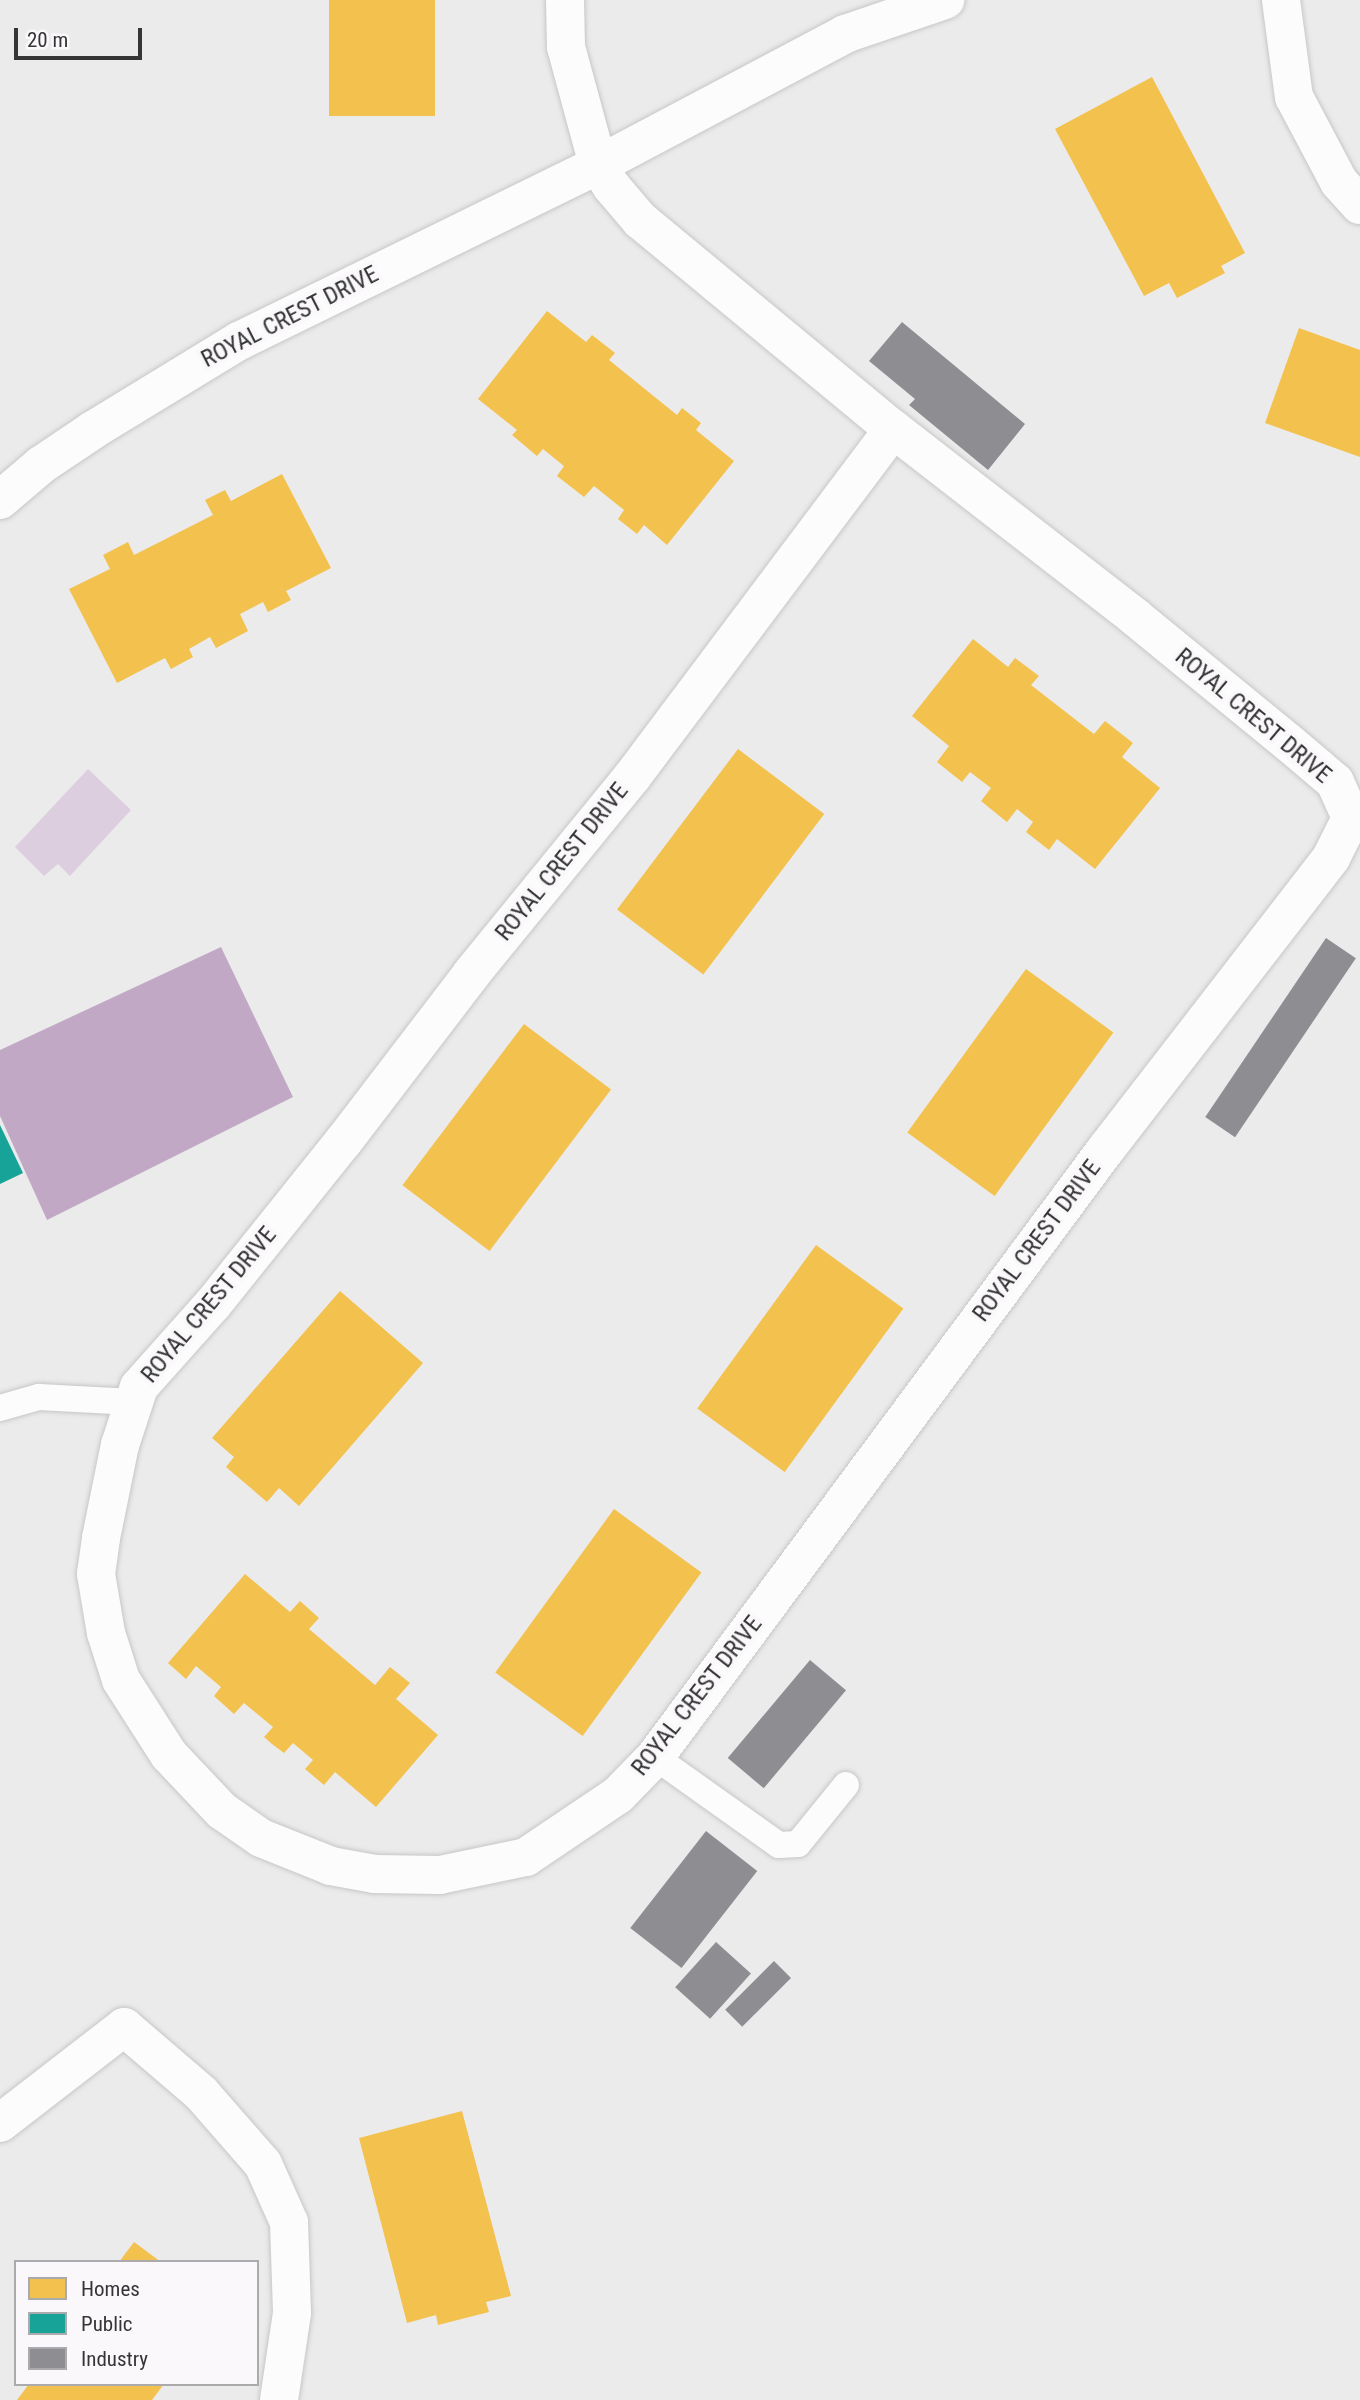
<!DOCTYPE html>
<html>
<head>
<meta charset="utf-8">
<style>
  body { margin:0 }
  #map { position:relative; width:1360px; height:2400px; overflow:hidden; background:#ecebec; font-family:"Roboto Condensed",sans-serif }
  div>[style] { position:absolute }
  .green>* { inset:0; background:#dccddf }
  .water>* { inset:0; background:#c1a9c6 }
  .homes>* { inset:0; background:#f2c14e; transform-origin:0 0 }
  .public>* { inset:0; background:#17a398 }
  .industry>* { inset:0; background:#8d8d92; transform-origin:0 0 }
  .roads { filter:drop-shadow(0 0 2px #c7c7c7) drop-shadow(0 0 2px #c7c7c7) }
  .service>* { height:26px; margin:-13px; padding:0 13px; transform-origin:13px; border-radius:13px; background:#fcfcfc }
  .minor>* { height:38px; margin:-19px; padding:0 19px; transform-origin:19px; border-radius:19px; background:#fcfcfc }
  span { translate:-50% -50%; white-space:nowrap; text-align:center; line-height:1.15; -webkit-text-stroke:7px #faf8fa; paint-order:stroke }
  .street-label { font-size:24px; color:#353536 }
  .legend { position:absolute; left:14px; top:2260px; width:245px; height:126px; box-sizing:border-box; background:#faf8fa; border:2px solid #abaaac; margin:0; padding:9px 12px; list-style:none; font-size:21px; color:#353536 }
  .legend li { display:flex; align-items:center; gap:14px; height:35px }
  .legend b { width:35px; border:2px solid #abaaac }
  .scale { position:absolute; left:14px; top:28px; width:128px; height:32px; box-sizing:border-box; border:4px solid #353536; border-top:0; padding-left:9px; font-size:21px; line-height:24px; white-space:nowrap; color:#353536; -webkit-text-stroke:5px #faf8fa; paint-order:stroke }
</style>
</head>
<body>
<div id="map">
  <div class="green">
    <i style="clip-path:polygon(88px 769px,131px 810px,70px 876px,58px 864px,44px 876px,15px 847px)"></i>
  </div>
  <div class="water">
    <i style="clip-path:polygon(221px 947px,293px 1097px,47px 1220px,0 1116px,0 1050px)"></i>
  </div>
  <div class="homes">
    <i style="left:329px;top:0;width:106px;height:116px"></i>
    <i style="clip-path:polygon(1152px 77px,1245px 253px,1221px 266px,1225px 273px,1177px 298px,1169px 283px,1144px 296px,1055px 129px)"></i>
    <i style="clip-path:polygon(547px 311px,586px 342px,592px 335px,615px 353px,609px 360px,677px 415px,682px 408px,701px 423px,696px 430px,734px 461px,667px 545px,644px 525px,637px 534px,618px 519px,624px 510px,594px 486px,584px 497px,557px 476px,564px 466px,543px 449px,537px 456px,512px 435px,517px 430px,478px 399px)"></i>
    <i style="clip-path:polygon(1299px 328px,1360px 350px,1360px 457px,1265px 423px)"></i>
    <i style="clip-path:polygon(282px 474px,331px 568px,286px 591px,291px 600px,268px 612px,263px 602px,240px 614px,248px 631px,216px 648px,210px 637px,189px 649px,193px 657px,171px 669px,165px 658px,117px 683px,69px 589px,110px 569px,103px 555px,128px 542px,134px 555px,213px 515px,205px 500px,225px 490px,231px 501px)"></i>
    <i style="clip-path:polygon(973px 639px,1008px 667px,1015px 658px,1039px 676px,1031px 685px,1094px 734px,1105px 721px,1133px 743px,1122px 757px,1160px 788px,1095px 869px,1057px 839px,1049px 850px,1026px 832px,1033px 822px,1017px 809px,1007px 822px,992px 810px,981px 801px,991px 788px,970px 772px,962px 782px,937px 762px,949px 746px,912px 716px)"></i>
    <i style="left:738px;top:749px;width:108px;height:201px;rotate:37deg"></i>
    <i style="left:1026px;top:969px;width:108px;height:202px;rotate:36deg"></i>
    <i style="left:524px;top:1024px;width:109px;height:202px;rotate:37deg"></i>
    <i style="left:816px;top:1245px;width:108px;height:202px;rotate:36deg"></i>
    <i style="clip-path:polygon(340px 1291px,423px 1363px,299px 1506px,279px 1488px,267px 1502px,226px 1467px,234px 1457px,212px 1438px)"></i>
    <i style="left:614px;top:1509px;width:108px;height:202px;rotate:36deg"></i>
    <i style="clip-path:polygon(245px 1574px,290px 1612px,300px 1601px,319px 1618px,309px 1629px,375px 1685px,390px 1667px,410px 1683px,396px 1699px,438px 1735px,376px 1807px,335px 1772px,324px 1785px,305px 1769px,313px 1760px,293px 1743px,284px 1753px,272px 1744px,264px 1737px,273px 1727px,244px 1703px,234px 1714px,214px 1696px,221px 1687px,196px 1666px,186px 1679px,168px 1663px)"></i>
    <i style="clip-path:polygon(462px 2111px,511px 2296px,486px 2302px,489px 2312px,438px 2325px,436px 2315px,407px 2323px,359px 2138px)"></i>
    <i style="clip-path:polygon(134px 2242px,161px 2262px,119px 2262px)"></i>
    <i style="clip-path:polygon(29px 2384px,164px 2384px,152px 2400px,17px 2400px)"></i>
  </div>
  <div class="public">
    <i style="clip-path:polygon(0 1125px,23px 1173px,0 1184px)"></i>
  </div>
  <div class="industry">
    <i style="clip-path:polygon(902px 322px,1025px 424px,988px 470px,909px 405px,915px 399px,869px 361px)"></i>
    <i style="left:1326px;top:938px;width:36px;height:216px;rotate:34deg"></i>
    <i style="left:810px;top:1660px;width:47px;height:128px;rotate:40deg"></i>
    <i style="left:706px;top:1831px;width:65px;height:123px;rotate:38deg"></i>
    <i style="left:716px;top:1942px;width:47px;height:61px;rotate:42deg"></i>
    <i style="left:774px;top:1961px;width:24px;height:69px;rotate:45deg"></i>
  </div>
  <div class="roads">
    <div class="service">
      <i style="left:0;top:1408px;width:41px;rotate:-15.8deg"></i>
      <i style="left:39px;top:1397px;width:94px;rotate:3deg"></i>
      <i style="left:655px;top:1757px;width:152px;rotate:35.4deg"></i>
      <i style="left:779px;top:1845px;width:19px;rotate:-3deg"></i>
      <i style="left:798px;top:1844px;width:76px;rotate:-50.9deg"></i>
    </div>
    <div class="minor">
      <i style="left:565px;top:0;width:47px;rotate:88.8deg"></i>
      <i style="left:566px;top:47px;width:122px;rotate:74.8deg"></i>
      <i style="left:598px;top:165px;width:25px;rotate:58deg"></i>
      <i style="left:611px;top:186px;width:45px;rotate:49.5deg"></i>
      <i style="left:640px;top:220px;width:328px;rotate:39.6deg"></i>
      <i style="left:893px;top:429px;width:306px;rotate:37.8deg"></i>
      <i style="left:1135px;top:617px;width:199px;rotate:39.3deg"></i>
      <i style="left:1289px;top:743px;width:60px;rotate:40.3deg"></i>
      <i style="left:1335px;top:782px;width:39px;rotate:66deg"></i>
      <i style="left:1351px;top:818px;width:45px;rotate:116.6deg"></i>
      <i style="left:1331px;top:858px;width:368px;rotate:127.7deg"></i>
      <i style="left:1106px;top:1149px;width:757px;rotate:126.57deg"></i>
      <i style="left:655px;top:1757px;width:53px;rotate:134.2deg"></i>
      <i style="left:618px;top:1795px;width:111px;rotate:146deg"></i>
      <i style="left:526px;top:1857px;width:88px;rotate:168.2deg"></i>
      <i style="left:440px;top:1875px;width:65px;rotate:-179.1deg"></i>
      <i style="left:375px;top:1874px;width:45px;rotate:-169.7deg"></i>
      <i style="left:331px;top:1866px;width:75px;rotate:-158.2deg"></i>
      <i style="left:261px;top:1838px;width:47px;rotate:-145.3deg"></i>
      <i style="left:222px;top:1811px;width:77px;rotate:-133.4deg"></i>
      <i style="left:169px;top:1755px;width:89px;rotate:-122.6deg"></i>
      <i style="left:121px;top:1680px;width:49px;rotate:-107.7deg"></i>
      <i style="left:106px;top:1633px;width:60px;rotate:-99.6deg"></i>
      <i style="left:96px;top:1574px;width:36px;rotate:-82deg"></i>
      <i style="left:101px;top:1538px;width:95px;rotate:-78.5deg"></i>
      <i style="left:120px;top:1445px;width:61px;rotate:-71.9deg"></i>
      <i style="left:139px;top:1387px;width:111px;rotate:-48.3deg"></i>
      <i style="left:213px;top:1304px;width:208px;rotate:-51.3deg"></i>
      <i style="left:343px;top:1142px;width:213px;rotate:-52.6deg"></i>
      <i style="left:472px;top:973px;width:253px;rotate:-50.8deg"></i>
      <i style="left:632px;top:777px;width:435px;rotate:-53.1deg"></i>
      <i style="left:1281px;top:0;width:98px;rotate:82.4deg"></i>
      <i style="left:1294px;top:97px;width:96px;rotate:62.1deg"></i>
      <i style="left:1339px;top:182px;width:31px;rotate:48deg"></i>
      <i style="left:0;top:500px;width:54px;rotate:-40.5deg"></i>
      <i style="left:41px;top:465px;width:63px;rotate:-33.9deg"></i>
      <i style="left:93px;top:430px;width:171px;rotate:-31.4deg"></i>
      <i style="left:239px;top:341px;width:400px;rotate:-26.1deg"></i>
      <i style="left:598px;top:165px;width:280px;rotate:-27.9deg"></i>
      <i style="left:845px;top:34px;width:106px;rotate:-18.8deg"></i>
      <i style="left:0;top:2123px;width:157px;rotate:-37.7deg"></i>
      <i style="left:124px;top:2027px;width:101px;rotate:40.6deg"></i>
      <i style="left:201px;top:2093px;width:94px;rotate:48.9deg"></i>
      <i style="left:263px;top:2164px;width:64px;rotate:65.9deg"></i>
      <i style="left:289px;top:2222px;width:91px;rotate:88.1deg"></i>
      <i style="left:292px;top:2313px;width:88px;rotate:98.5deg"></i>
    </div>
  </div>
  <div class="street-label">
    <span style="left:290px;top:317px;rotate:-27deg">ROYAL CREST DRIVE</span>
    <span style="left:1253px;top:716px;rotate:40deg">ROYAL CREST DRIVE</span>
    <span style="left:562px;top:862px;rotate:-51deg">ROYAL CREST DRIVE</span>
    <span style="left:1037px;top:1241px;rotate:-53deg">ROYAL CREST DRIVE</span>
    <span style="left:209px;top:1305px;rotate:-50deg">ROYAL CREST DRIVE</span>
    <span style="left:697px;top:1696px;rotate:-52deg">ROYAL CREST DRIVE</span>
  </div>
  <ul class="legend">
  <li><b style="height:19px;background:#f2c14e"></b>Homes</li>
  <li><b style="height:19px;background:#17a398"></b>Public</li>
  <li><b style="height:19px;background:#8d8d92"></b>Industry</li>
  </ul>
  <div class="scale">20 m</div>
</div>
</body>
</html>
